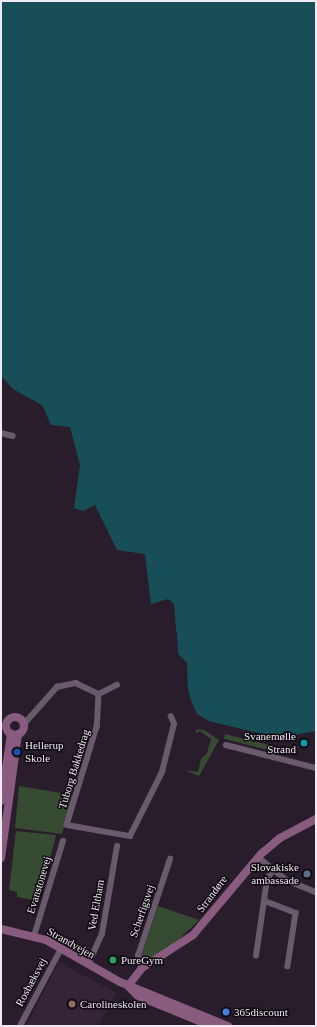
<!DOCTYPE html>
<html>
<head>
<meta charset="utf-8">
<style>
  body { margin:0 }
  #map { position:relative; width:317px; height:1027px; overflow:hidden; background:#291d2c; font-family:"Times New Roman",serif }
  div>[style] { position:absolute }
  .built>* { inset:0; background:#352438 }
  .green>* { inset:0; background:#374a32; transform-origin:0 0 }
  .water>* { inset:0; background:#174e57 }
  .pier>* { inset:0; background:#291d2c }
  .street>* { height:5.5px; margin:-2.75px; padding:0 2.75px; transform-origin:2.75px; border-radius:2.75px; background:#695a6c }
  .secondary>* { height:8px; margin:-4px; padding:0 4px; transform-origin:4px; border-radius:4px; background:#895c7f }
  .secondary>.ring { margin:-4px; padding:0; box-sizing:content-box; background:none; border:8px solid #895c7f; border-radius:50% }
  .dots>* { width:11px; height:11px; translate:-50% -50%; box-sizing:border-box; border:2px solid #0f0910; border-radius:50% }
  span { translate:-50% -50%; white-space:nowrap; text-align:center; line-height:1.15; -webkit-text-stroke:3px #0f0910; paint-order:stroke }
  .poi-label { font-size:11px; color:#f1e9f3 }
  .right { translate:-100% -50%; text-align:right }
  .left { translate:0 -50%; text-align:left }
  .street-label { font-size:11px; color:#f1e9f3 }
  .frame { position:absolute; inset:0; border:2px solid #f1e9f3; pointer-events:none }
</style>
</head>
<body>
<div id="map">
  <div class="built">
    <i style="clip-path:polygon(59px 962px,116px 993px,98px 1026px,26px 1026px)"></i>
  </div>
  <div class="green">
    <i style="clip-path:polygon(197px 729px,204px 730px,219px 740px,199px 776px,185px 770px,198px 772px,201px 759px,207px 753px,211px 739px,200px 731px,195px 734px)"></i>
    <i style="left:225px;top:734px;width:63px;height:5px;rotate:14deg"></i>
    <i style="clip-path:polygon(19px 786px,73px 795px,62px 834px,15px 828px)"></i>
    <i style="clip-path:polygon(16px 831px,56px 835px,39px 901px,17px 897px,17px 892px,9px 890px)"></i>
    <i style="clip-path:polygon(158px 906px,199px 920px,174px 944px,148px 960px,141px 957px)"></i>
  </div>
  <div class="water">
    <i style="clip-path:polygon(1px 1px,316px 1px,316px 731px,278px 738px,209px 721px,197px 714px,188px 694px,187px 663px,178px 654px,174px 604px,168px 599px,151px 604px,145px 554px,117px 550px,95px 505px,83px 511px,74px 508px,80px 465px,70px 427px,51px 425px,42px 405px,13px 389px,1px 376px)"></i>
  </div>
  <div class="pier">
    <i style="clip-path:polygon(174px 631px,177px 633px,178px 654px,187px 663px,186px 680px,193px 709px,186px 694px,185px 664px,176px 655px)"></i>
  </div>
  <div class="street">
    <i style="left:1px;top:433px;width:12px;rotate:14deg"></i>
    <i style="left:99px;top:694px;width:33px;rotate:93deg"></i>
    <i style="left:97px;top:727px;width:102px;rotate:107deg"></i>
    <i style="left:67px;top:825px;width:64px;rotate:9.9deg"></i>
    <i style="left:130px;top:836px;width:72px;rotate:-63.4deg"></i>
    <i style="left:162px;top:772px;width:49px;rotate:-76deg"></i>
    <i style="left:174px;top:724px;width:8px;rotate:-113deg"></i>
    <i style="left:99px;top:694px;width:20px;rotate:-27deg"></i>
    <i style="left:24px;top:724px;width:50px;rotate:-48.3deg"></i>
    <i style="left:57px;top:687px;width:19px;rotate:-12deg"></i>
    <i style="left:76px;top:683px;width:25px;rotate:26deg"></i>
    <i style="left:226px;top:745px;width:93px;rotate:14.3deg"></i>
    <i style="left:258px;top:857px;width:36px;rotate:39deg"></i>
    <i style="left:286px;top:880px;width:32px;rotate:22deg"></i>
    <i style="left:265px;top:901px;width:33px;rotate:21deg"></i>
    <i style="left:296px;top:913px;width:54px;rotate:98.6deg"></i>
    <i style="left:34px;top:936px;width:99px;rotate:-73deg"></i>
    <i style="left:256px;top:956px;width:77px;rotate:-81.8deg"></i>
    <i style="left:267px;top:880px;width:10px;rotate:-61deg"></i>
    <i style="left:88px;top:965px;width:34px;rotate:-66deg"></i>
    <i style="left:102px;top:934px;width:89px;rotate:-80.3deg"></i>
    <i style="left:142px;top:968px;width:13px;rotate:-108deg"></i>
    <i style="left:138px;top:956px;width:102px;rotate:-71.7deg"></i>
    <i style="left:20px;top:1026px;width:87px;rotate:-62deg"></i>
  </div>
  <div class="secondary">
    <i class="ring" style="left:6px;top:717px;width:10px;height:10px"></i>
    <i style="left:1px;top:801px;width:68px;rotate:-81.5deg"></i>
    <i style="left:1px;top:858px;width:125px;rotate:-82.2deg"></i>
    <i style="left:1px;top:929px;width:46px;rotate:13.7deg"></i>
    <i style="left:46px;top:940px;width:85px;rotate:29.6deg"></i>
    <i style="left:120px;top:982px;width:117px;rotate:22.2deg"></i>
    <i style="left:128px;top:986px;width:23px;rotate:-52deg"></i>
    <i style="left:142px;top:968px;width:61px;rotate:-32.9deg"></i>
    <i style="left:193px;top:935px;width:106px;rotate:-50deg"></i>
    <i style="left:261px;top:854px;width:25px;rotate:-40deg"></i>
    <i style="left:280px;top:838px;width:41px;rotate:-27.8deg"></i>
    <i style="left:128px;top:986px;width:14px;rotate:45deg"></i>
    <i style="left:138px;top:996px;width:79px;rotate:22.3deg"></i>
  </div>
  <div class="dots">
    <i style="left:304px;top:743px;background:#0f9aa8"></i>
    <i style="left:17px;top:752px;background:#1a4fb4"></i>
    <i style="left:307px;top:874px;background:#5c6f8a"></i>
    <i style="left:113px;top:960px;background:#2e9e5b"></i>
    <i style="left:72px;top:1004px;background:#8d6e63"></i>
    <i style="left:226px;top:1012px;background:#3f7fe0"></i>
  </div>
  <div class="poi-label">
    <span class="right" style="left:296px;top:743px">Svanemølle<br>Strand</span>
    <span class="left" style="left:25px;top:752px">Hellerup<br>Skole</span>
    <span class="right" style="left:299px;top:874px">Slovakiske<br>ambassade</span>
    <span class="left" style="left:121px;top:960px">PureGym</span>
    <span class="left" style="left:80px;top:1004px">Carolineskolen</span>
    <span class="left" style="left:234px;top:1012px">365discount</span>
  </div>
  <div class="street-label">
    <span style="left:74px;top:769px;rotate:-73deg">Tuborg Bakkedrag</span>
    <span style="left:39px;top:885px;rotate:-73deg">Evanstonevej</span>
    <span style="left:212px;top:894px;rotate:-53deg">Strandøre</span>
    <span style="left:96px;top:905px;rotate:-80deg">Ved Eltham</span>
    <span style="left:142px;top:911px;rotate:-71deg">Scherfigsvej</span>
    <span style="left:71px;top:943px;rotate:29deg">Strandvejen</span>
    <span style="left:31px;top:982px;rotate:-62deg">Rosbæksvej</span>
  </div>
  <div class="frame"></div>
</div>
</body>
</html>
